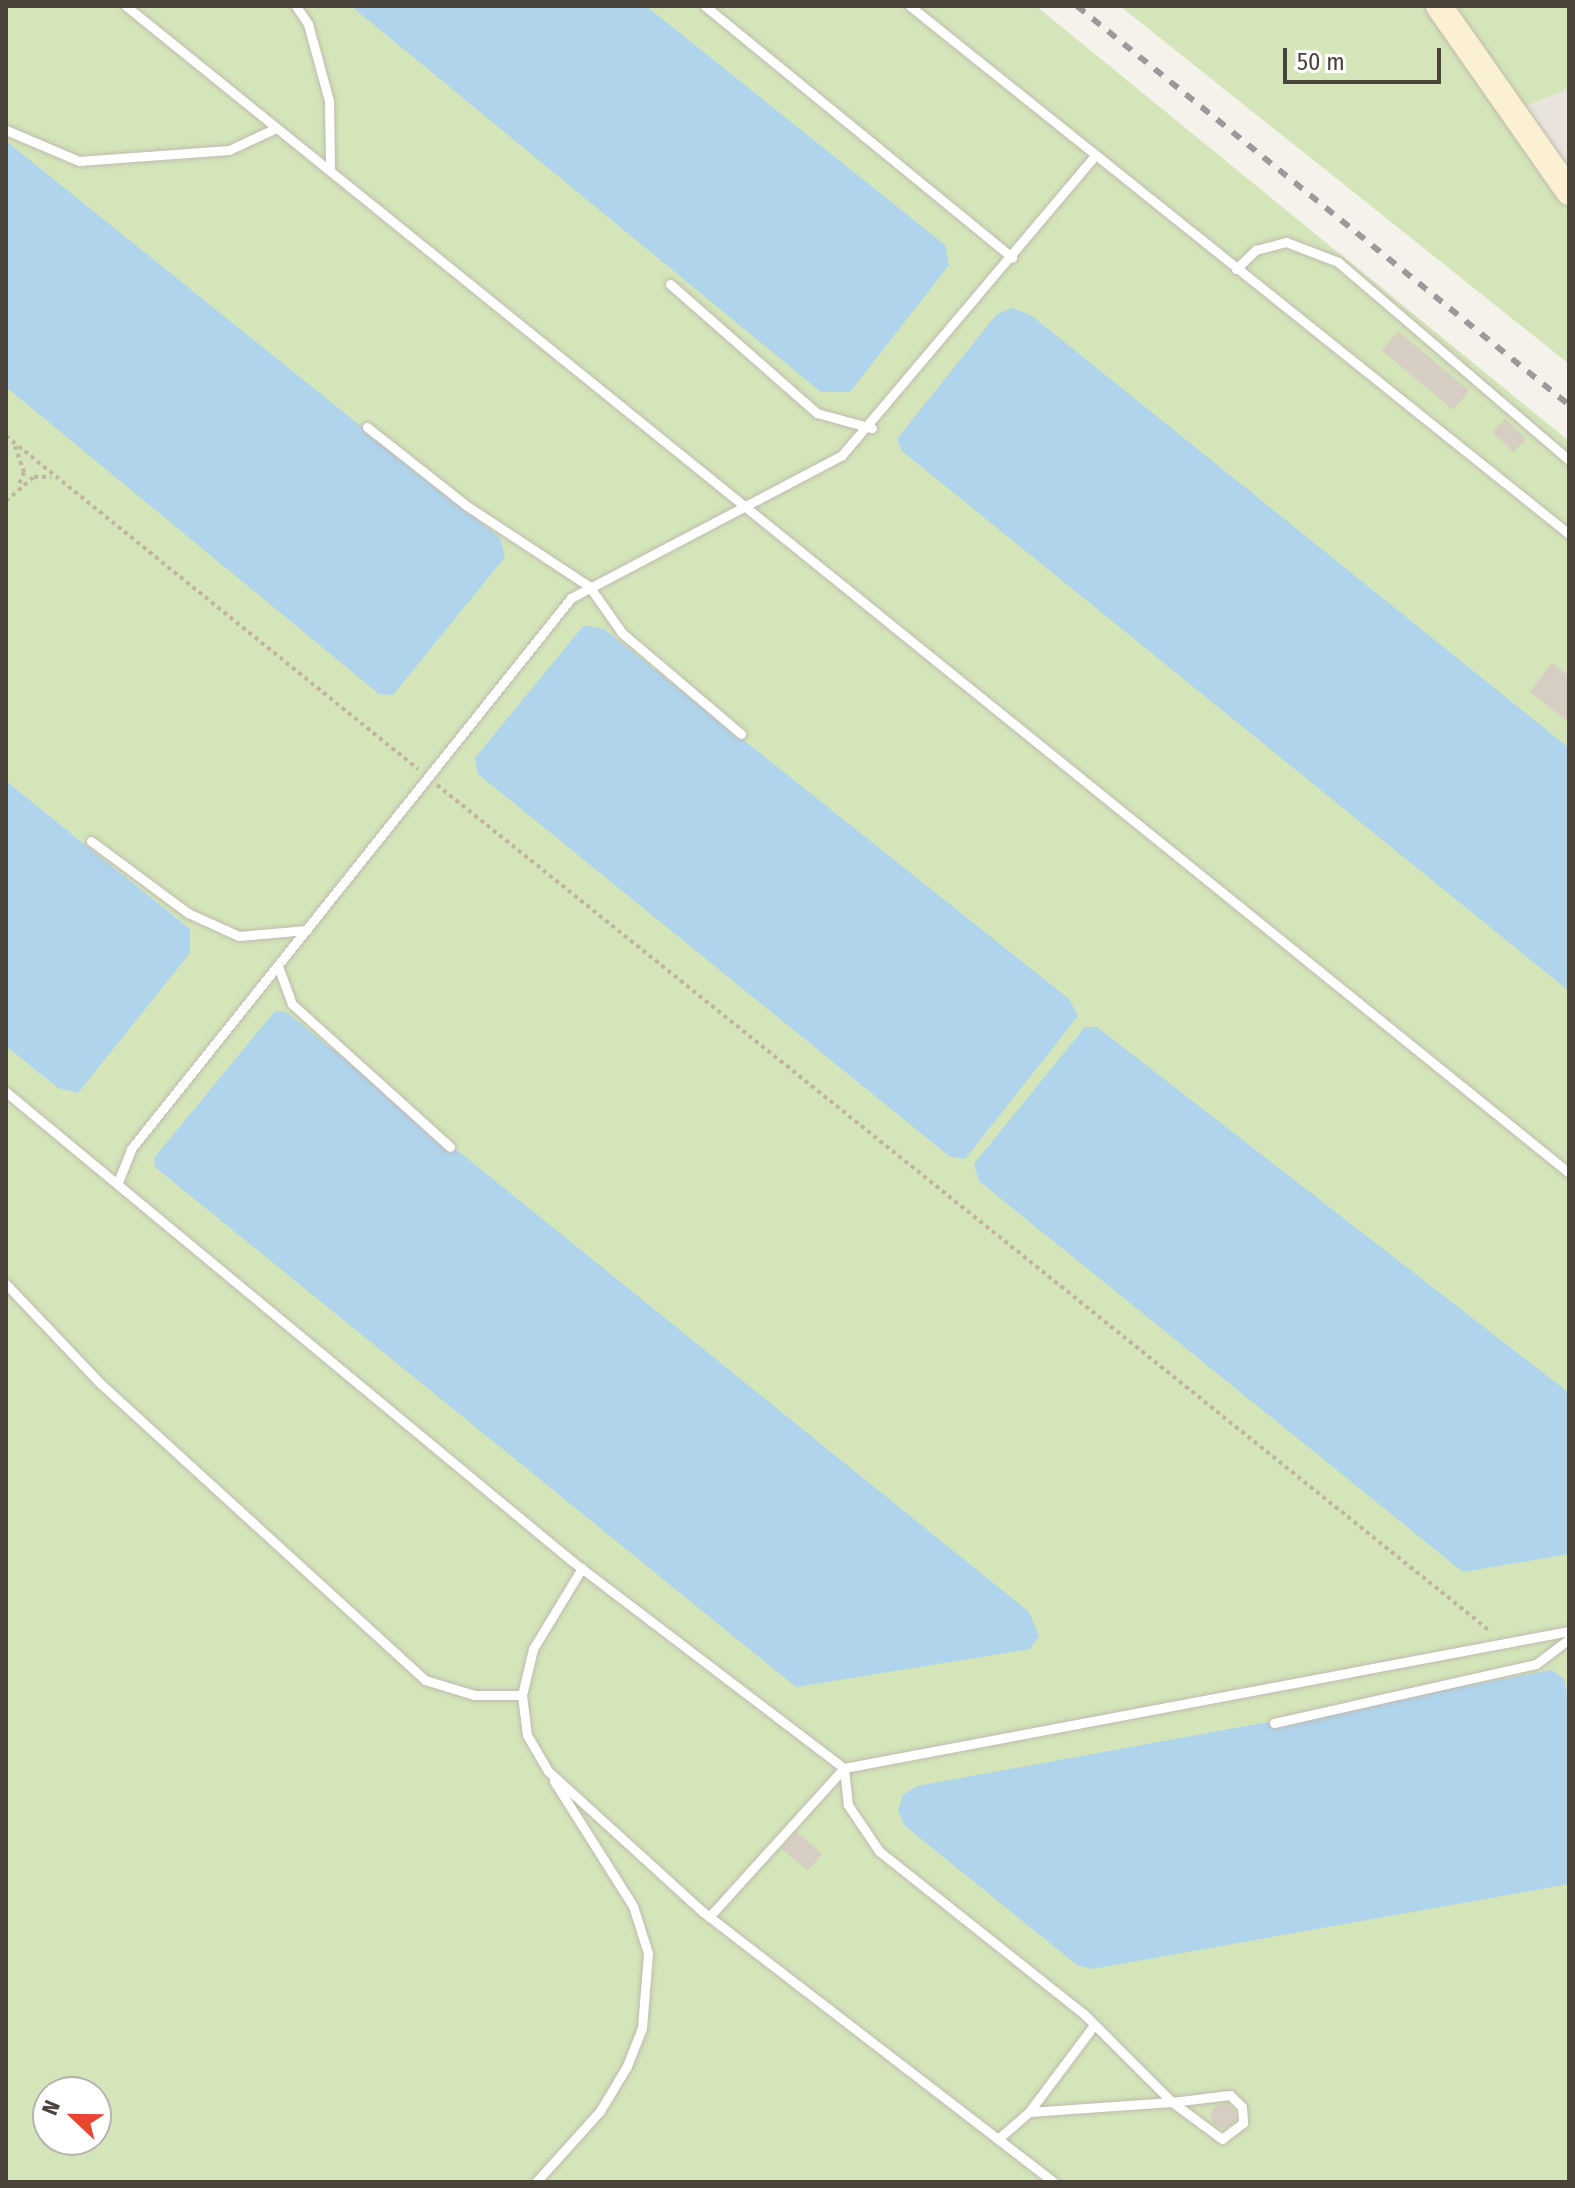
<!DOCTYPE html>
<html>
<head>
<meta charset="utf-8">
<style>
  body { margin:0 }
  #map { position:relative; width:1575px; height:2188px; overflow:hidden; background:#f5f2ec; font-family:"Fira Sans Condensed",sans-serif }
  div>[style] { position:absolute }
  .residential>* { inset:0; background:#e8e4db }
  .green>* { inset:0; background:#d3e5b9 }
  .water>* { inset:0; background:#afd4ec }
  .building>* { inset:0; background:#d6cec3; transform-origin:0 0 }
  .round { border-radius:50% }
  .path>* { height:4px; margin-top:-2px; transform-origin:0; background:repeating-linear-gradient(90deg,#c1b5a2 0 4px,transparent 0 8px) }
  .roads { filter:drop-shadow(0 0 2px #c0baaf) drop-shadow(0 0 2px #c0baaf) }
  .lane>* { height:9px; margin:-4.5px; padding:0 4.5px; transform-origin:4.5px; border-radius:4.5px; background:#fff }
  .secondary>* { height:26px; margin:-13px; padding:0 13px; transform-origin:13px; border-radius:13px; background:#fbf0d1 }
  .rail>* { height:6px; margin-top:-3px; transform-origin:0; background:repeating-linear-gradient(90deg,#9a9a9a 0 10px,transparent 0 20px) }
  span { translate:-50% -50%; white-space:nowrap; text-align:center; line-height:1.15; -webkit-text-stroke:6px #fff; paint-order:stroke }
  .frame { position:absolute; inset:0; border:8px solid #49433a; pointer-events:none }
  .north { position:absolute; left:32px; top:2076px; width:80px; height:80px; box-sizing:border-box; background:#fff; border:2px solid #b6b4b0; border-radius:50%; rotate:292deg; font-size:22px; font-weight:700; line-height:32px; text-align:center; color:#49433a }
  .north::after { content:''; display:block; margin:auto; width:28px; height:36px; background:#ea462f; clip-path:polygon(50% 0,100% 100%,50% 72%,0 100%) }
  .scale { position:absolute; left:1283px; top:48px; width:158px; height:36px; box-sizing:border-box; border:4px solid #49433a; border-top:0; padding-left:10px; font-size:24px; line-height:28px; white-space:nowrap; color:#49433a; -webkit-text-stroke:6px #fff; paint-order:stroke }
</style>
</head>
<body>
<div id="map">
  <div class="residential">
    <i style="clip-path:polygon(1569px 89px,1569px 173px,1515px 110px)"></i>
  </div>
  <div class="green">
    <i style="clip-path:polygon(evenodd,6px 6px,1036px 6px,1569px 441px,1569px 2182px,6px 2182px,6px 1046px,58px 1088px,190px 929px,6px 781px,6px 6px,48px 2092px,96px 2092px,96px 2140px,48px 2140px,48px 2092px)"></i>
    <i style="clip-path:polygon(1120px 6px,1435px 6px,1569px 196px,1569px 364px)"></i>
    <i style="clip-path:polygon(1442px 6px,1569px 6px,1569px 89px,1515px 110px)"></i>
  </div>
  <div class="water">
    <i style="clip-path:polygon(351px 6px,646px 6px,945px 245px,949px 265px,850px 392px,821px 392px)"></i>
    <i style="clip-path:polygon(6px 141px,500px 538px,505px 557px,393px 695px,379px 694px,6px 387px)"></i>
    <i style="clip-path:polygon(1012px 308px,1032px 316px,1569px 748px,1569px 991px,902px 451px,897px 439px,997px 314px)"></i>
    <i style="clip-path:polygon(584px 625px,604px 629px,1069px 999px,1078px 1016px,965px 1159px,949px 1156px,478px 774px,475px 758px)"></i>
    <i style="clip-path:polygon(6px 781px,190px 929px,190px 953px,78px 1093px,58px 1088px,6px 1046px)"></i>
    <i style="clip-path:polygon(275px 1011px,286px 1012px,1029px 1612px,1039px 1636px,1030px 1649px,796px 1687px,155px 1167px,154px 1158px)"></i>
    <i style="clip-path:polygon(1085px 1027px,1097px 1027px,1569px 1393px,1569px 1554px,1463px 1572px,979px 1181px,974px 1164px)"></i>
    <i style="clip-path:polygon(1552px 1670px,1564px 1679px,1569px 1704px,1569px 1884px,1092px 1969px,1077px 1965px,904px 1825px,898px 1810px,903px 1795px,917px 1786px)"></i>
  </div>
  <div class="building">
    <i style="left:1398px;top:331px;width:93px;height:25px;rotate:40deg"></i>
    <i style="left:1505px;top:419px;width:29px;height:18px;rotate:44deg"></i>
    <i style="clip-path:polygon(1552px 663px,1569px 676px,1569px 722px,1530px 692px)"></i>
    <i style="left:796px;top:1832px;width:34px;height:22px;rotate:40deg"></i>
    <i class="round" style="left:1211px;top:2104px;width:24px;height:24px"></i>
  </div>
  <div class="path">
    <i style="left:6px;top:436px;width:530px;rotate:38.95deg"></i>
    <i style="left:15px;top:446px;width:28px;rotate:71deg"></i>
    <i style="left:24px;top:472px;width:16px;rotate:112deg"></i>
    <i style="left:6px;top:501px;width:37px;rotate:-41deg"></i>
    <i style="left:34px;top:477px;width:17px"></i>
    <i style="left:437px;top:785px;width:1351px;rotate:38.78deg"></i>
  </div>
  <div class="roads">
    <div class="lane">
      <i style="left:126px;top:6px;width:1856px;rotate:38.96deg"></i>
      <i style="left:296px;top:6px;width:22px;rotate:56deg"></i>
      <i style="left:308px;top:24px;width:80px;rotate:74.7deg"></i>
      <i style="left:329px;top:101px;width:66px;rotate:89.1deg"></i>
      <i style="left:705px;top:6px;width:397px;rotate:39.3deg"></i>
      <i style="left:910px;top:6px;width:844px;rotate:38.7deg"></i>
      <i style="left:6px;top:130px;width:79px;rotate:23deg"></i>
      <i style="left:79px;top:161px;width:150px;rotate:-4.2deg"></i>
      <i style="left:229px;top:150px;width:50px;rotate:-25deg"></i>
      <i style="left:1236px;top:269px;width:28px;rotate:-44deg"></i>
      <i style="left:1256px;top:250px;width:31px;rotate:-15deg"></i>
      <i style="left:1286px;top:242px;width:56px;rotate:21deg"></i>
      <i style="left:1338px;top:262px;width:304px;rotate:40.6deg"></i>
      <i style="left:670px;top:284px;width:196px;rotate:41.3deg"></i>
      <i style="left:817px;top:413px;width:57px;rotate:15.3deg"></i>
      <i style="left:367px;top:427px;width:127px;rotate:38.3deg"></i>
      <i style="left:467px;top:506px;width:146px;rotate:33.3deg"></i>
      <i style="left:589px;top:586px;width:57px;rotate:54.9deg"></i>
      <i style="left:622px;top:633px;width:156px;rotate:40.3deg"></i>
      <i style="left:91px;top:841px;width:121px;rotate:36.6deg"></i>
      <i style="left:188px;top:913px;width:56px;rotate:24.3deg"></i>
      <i style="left:239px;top:936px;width:68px;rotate:-5deg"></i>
      <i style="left:278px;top:966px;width:40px;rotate:69.8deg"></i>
      <i style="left:292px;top:1004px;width:213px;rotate:42.1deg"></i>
      <i style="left:6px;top:1092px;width:735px;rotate:39.65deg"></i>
      <i style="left:572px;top:1561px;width:342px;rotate:37.3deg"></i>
      <i style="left:844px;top:1768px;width:738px;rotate:-10.7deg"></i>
      <i style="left:118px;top:1182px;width:35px;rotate:-68deg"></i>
      <i style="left:131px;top:1149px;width:705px;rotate:-51.39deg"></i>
      <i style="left:571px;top:598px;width:306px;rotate:-27.8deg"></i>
      <i style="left:842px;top:455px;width:389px;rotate:-49.8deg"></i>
      <i style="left:6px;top:1284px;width:138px;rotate:46.5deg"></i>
      <i style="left:101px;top:1384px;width:439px;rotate:42.4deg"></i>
      <i style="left:425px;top:1680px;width:51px;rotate:17deg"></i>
      <i style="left:474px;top:1695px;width:48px"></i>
      <i style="left:582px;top:1568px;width:95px;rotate:121.2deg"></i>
      <i style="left:533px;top:1649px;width:47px;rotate:103.4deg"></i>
      <i style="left:522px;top:1695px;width:40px;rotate:82.9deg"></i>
      <i style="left:527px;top:1735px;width:42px;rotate:59.7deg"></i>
      <i style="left:548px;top:1771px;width:210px;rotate:42.3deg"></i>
      <i style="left:703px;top:1912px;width:442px;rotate:37.6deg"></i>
      <i style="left:1274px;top:1723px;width:269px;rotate:-12.7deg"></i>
      <i style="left:1536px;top:1664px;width:41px;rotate:-37.1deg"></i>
      <i style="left:844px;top:1768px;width:37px;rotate:84deg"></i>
      <i style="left:848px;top:1805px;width:55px;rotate:56deg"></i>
      <i style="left:879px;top:1851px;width:262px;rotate:38.5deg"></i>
      <i style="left:1084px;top:2014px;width:124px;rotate:45deg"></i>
      <i style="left:709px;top:1917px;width:201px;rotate:-47.8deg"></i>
      <i style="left:1230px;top:2095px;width:17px;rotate:45deg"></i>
      <i style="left:1242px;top:2107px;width:16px;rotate:86deg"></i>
      <i style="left:1243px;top:2123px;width:26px;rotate:143deg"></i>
      <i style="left:1222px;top:2139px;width:62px;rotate:-143.5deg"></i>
      <i style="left:1172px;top:2102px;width:58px;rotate:-6.9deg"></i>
      <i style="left:1029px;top:2112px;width:109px;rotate:-53.2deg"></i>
      <i style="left:998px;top:2139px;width:41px;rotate:-41.1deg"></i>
      <i style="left:1029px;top:2112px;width:143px;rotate:-4deg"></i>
      <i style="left:536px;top:2182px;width:96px;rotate:-48deg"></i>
      <i style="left:600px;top:2111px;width:52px;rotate:-59deg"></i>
      <i style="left:627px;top:2066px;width:41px;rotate:-68.5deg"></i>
      <i style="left:642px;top:2028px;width:75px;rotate:-85.4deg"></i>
      <i style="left:648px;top:1953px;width:49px;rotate:-107.7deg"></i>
      <i style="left:633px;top:1906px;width:148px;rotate:-122.3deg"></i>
    </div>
    <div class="secondary">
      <i style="left:1439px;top:6px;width:227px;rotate:55deg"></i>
    </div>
  </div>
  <div class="rail">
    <i style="left:1077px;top:6px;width:633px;rotate:39.04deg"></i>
  </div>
  <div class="frame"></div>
  <div class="north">N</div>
  <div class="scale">50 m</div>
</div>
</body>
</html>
